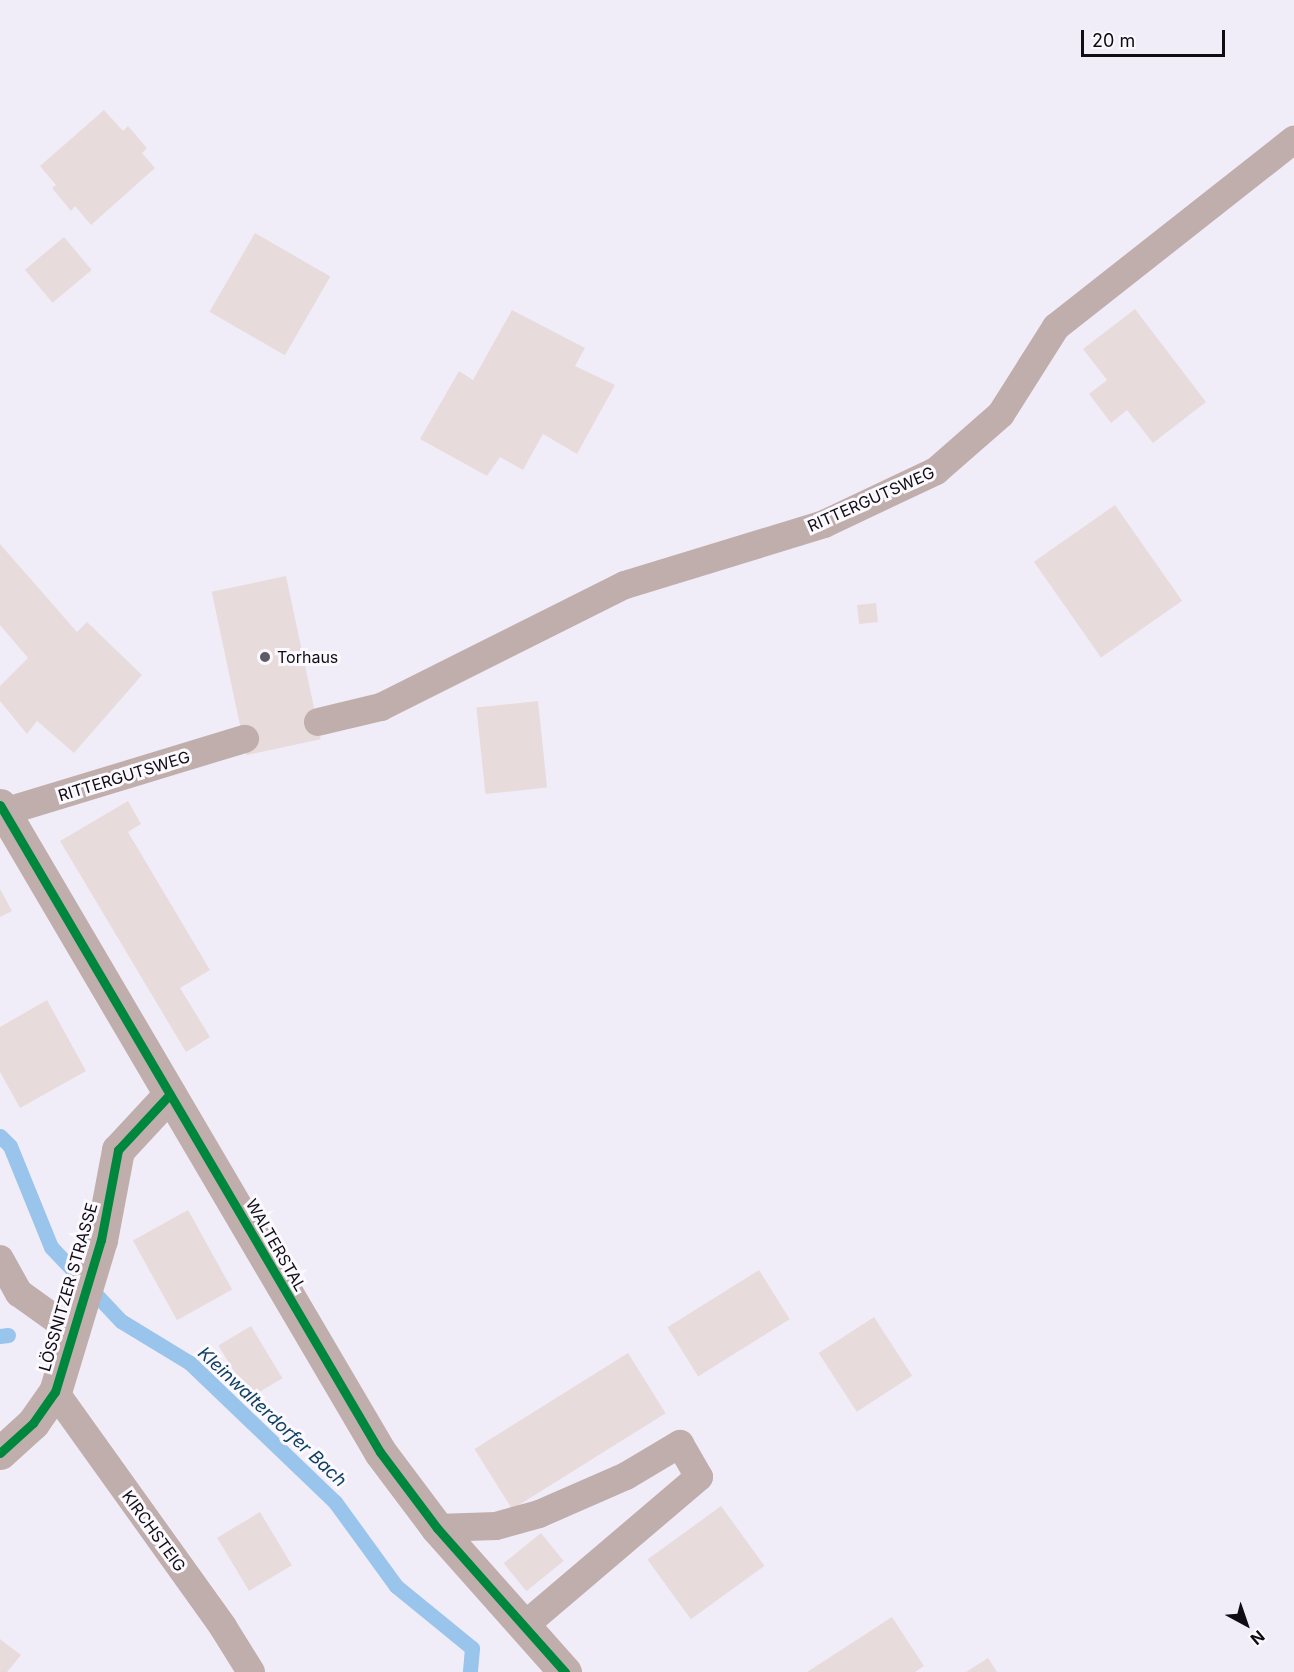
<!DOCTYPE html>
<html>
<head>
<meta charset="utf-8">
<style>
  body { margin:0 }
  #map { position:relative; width:1294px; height:1672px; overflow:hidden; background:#f1edf8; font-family:Inter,sans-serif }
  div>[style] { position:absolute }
  .stream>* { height:15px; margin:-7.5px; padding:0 7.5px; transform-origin:7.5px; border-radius:7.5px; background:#99c4eb }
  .building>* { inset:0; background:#e8dbdb; transform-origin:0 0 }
  .lane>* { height:28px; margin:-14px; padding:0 14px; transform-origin:14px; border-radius:14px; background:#c0aeac }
  .street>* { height:33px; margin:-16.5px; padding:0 16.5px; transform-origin:16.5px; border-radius:16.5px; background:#c0aeac }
  .cycleway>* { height:9px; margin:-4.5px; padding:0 4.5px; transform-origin:4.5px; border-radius:4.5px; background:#00873e }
  .dots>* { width:16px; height:16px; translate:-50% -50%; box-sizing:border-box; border:3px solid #fbf9fe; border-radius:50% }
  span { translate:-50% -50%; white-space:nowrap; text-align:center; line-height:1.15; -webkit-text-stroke:6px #fbf9fe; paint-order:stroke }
  .street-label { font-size:16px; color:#0f0c14 }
  .poi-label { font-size:16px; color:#0f0c14 }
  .left { translate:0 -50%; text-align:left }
  .water-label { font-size:18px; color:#0e4062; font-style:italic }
  .north { position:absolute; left:1216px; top:1594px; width:60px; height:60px; -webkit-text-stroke:4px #fbf9fe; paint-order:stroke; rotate:140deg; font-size:16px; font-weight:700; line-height:24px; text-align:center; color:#0f0c14 }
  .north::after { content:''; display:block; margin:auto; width:21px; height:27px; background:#0f0c14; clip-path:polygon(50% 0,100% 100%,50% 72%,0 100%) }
  .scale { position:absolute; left:1081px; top:30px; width:144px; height:27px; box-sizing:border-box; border:3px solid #0f0c14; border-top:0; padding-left:8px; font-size:18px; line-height:21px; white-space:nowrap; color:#0f0c14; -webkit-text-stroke:4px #fbf9fe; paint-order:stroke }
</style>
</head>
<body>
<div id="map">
  <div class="stream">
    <i style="left:0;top:1136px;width:14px;rotate:45deg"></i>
    <i style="left:10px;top:1146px;width:109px;rotate:67.9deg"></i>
    <i style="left:51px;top:1247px;width:102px;rotate:46.6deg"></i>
    <i style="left:121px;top:1321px;width:81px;rotate:31.3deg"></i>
    <i style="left:190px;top:1363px;width:201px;rotate:43.8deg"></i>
    <i style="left:335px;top:1502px;width:104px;rotate:54deg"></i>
    <i style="left:396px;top:1586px;width:98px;rotate:39.2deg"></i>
    <i style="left:472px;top:1648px;width:24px;rotate:95deg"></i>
    <i style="left:0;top:1336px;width:8px;rotate:-7deg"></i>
  </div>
  <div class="building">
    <i style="clip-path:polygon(104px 110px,123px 131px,128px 126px,147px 148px,142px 153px,155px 168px,91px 225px,75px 206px,71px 211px,52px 188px,56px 185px,40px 166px)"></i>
    <i style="left:255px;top:233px;width:87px;height:91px;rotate:30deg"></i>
    <i style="left:64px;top:237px;width:43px;height:51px;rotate:50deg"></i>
    <i style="clip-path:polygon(1135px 309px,1206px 402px,1153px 443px,1127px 410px,1111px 423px,1089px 394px,1107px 380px,1083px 349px)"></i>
    <i style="clip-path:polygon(512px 310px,585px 348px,575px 366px,615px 385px,577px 454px,543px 434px,523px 470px,500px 457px,487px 476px,420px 439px,459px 371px,473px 380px)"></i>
    <i style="left:1115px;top:505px;width:117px;height:99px;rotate:55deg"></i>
    <i style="clip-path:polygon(0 544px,77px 632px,87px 622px,142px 675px,74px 753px,37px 721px,27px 734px,0 701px,0 686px,28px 658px,0 625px)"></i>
    <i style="left:286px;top:576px;width:167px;height:76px;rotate:78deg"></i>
    <i style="left:876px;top:603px;width:19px;height:19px;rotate:84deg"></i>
    <i style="left:538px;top:701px;width:87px;height:62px;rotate:84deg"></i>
    <i style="clip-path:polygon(128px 801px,141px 824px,128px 832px,210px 970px,180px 988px,210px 1037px,186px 1052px,60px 841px)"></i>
    <i style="clip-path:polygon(0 889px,12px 911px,0 917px)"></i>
    <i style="clip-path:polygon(47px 1000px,86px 1071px,20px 1108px,0 1072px,0 1027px)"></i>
    <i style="left:188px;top:1210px;width:91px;height:63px;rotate:61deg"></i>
    <i style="left:759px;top:1270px;width:58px;height:108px;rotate:58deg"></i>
    <i style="left:874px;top:1317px;width:70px;height:66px;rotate:57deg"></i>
    <i style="left:251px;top:1326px;width:61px;height:38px;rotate:59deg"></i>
    <i style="left:628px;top:1353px;width:71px;height:181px;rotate:58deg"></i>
    <i style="left:721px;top:1506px;width:74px;height:91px;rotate:54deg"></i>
    <i style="left:260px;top:1512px;width:62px;height:50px;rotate:59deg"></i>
    <i style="left:541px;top:1533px;width:36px;height:48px;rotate:51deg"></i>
    <i style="clip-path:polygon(892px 1617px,924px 1666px,915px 1672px,807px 1672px)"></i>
    <i style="clip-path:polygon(0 1639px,21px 1655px,7px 1672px,0 1672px)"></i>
    <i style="clip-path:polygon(988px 1658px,997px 1672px,966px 1672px)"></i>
  </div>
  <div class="lane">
    <i style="left:318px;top:722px;width:65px;rotate:-13.4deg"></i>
    <i style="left:381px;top:707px;width:273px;rotate:-26.6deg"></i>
    <i style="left:625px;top:585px;width:208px;rotate:-17deg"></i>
    <i style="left:824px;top:524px;width:124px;rotate:-25.3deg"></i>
    <i style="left:936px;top:471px;width:86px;rotate:-41.2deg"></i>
    <i style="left:1001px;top:414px;width:103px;rotate:-57.7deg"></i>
    <i style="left:1056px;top:327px;width:303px;rotate:-38.2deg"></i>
    <i style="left:4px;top:812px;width:252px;rotate:-16.9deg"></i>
    <i style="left:0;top:1259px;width:39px;rotate:61deg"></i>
    <i style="left:19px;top:1293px;width:65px;rotate:35.6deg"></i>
    <i style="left:55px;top:1392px;width:289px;rotate:54.4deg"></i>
    <i style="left:223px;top:1627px;width:53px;rotate:58.1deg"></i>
    <i style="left:437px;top:1528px;width:59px;rotate:-1.9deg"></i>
    <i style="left:496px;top:1526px;width:45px;rotate:-15.6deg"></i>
    <i style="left:539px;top:1514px;width:95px;rotate:-23.6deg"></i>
    <i style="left:626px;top:1476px;width:63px;rotate:-30.7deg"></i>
    <i style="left:680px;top:1444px;width:38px;rotate:60deg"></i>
    <i style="left:699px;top:1477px;width:228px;rotate:139.6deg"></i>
  </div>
  <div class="street">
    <i style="left:0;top:805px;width:750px;rotate:59.57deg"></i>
    <i style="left:380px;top:1452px;width:95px;rotate:53.1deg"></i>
    <i style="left:437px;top:1528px;width:193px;rotate:48.4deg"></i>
    <i style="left:0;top:1453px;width:45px;rotate:-42.3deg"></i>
    <i style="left:33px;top:1423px;width:38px;rotate:-55deg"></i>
    <i style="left:55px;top:1392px;width:159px;rotate:-73.2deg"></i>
    <i style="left:101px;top:1240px;width:92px;rotate:-79.3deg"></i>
    <i style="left:118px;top:1150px;width:76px;rotate:-47.1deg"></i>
  </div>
  <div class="cycleway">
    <i style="left:0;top:805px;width:750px;rotate:59.57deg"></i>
    <i style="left:380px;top:1452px;width:95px;rotate:53.1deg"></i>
    <i style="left:437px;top:1528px;width:193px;rotate:48.4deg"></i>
    <i style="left:0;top:1453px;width:45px;rotate:-42.3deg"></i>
    <i style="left:33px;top:1423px;width:38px;rotate:-55deg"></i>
    <i style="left:55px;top:1392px;width:159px;rotate:-73.2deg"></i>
    <i style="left:101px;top:1240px;width:92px;rotate:-79.3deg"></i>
    <i style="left:118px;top:1150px;width:76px;rotate:-47.1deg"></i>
  </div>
  <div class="dots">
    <i style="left:265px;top:657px;background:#5e5b64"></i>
  </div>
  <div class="street-label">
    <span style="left:871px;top:499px;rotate:-24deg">RITTERGUTSWEG</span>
    <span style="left:124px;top:776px;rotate:-17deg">RITTERGUTSWEG</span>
    <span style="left:276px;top:1245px;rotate:60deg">WALTERSTAL</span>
    <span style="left:68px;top:1287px;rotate:-74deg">LÖSSNITZER STRASSE</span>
    <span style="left:154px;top:1531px;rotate:54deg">KIRCHSTEIG</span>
  </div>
  <div class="poi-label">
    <span class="left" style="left:277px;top:657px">Torhaus</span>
  </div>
  <div class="water-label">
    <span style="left:272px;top:1417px;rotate:43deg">Kleinwalterdorfer Bach</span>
  </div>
  <div class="north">N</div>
  <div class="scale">20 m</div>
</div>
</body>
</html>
